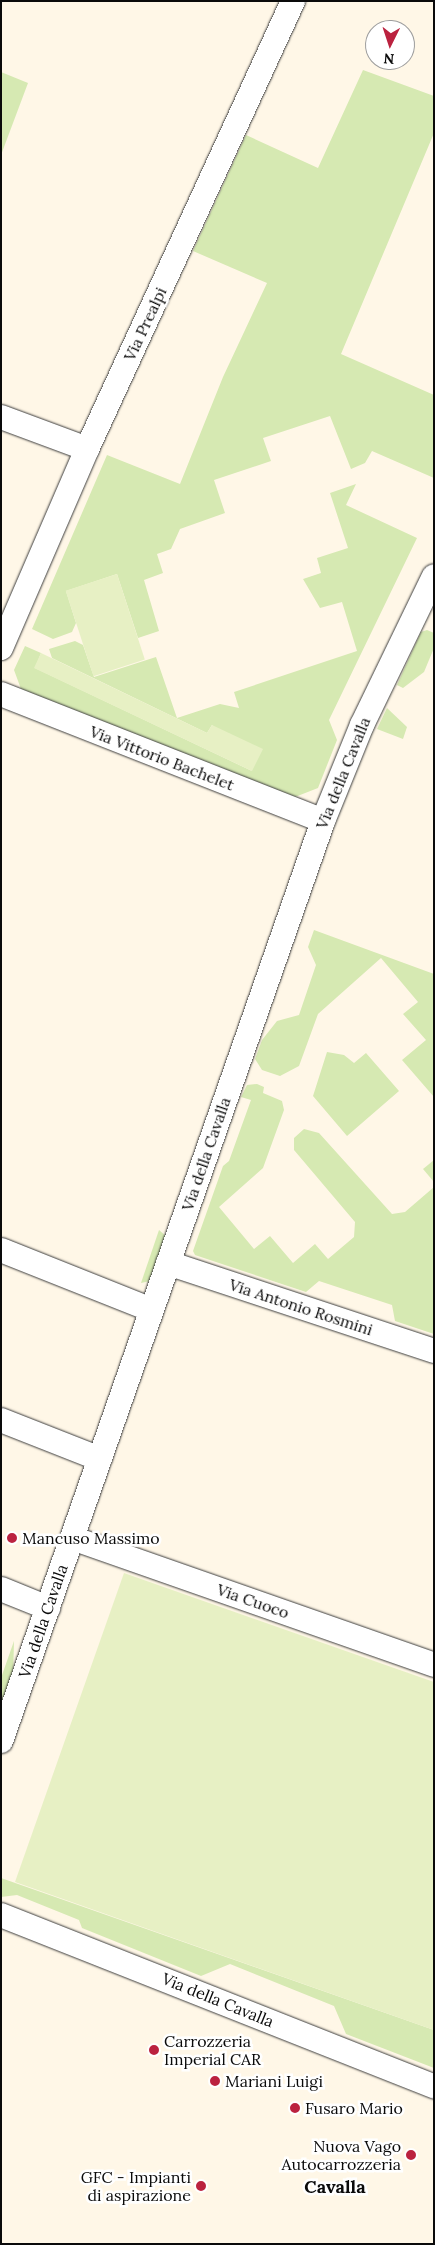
<!DOCTYPE html>
<html>
<head>
<meta charset="utf-8">
<style>
  body { margin:0 }
  #map { position:relative; width:435px; height:2245px; overflow:hidden; background:#fff7e7; font-family:Lora,serif }
  div>[style] { position:absolute }
  .green>* { inset:0; background:#d6e9b2 }
  .pitch>* { inset:0; background:#e7f0c4; transform-origin:0 0 }
  .roads { filter:drop-shadow(0 0 1px #3d3d3d) drop-shadow(0 0 1px #3d3d3d) }
  .street>* { height:24px; margin:-12px; padding:0 12px; transform-origin:12px; border-radius:12px; background:#fff }
  .dots>* { width:14px; height:14px; translate:-50% -50%; box-sizing:border-box; border:2px solid #fff; border-radius:50% }
  span { translate:-50% -50%; white-space:nowrap; text-align:center; line-height:1.15; -webkit-text-stroke:5px #fff; paint-order:stroke }
  .street-label { font-size:16px; color:#0a0a0a }
  .poi-label { font-size:16px; color:#0a0a0a }
  .left { translate:0 -50%; text-align:left }
  .right { translate:-100% -50%; text-align:right }
  .neighbourhood-label { font-size:18px; color:#0a0a0a; font-weight:700 }
  .frame { position:absolute; inset:0; border:2px solid #0a0a0a; pointer-events:none }
  .north { position:absolute; left:365px; top:20px; width:50px; height:50px; box-sizing:border-box; background:#fff; border:1px solid #9d9d9d; border-radius:50%; rotate:184deg; font-size:14px; font-weight:700; line-height:20px; text-align:center; color:#0a0a0a }
  .north::after { content:''; display:block; margin:auto; width:18px; height:22px; background:#bb223f; clip-path:polygon(50% 0,100% 100%,50% 72%,0 100%) }
</style>
</head>
<body>
<div id="map">
  <div class="green">
    <i style="clip-path:polygon(363px 70px,434px 96px,434px 133px,341px 354px,434px 395px,434px 478px,372px 451px,365px 463px,351px 469px,330px 416px,263px 438px,271px 461px,214px 480px,225px 513px,180px 529px,171px 549px,157px 554px,163px 573px,144px 580px,159px 631px,138px 638px,117px 574px,66px 591px,76px 623px,72px 632px,53px 639px,32px 629px,107px 455px,180px 484px,223px 377px,267px 283px,193px 251px,246px 135px,318px 168px)"></i>
    <i style="clip-path:polygon(1px 72px,28px 83px,1px 155px)"></i>
    <i style="clip-path:polygon(356px 484px,346px 505px,417px 538px,329px 720px,337px 740px,318px 788px,295px 797px,21px 689px,14px 670px,25px 646px,41px 653px,35px 668px,252px 771px,212px 725px,207px 733px,52px 658px,49px 649px,75px 641px,83px 645px,94px 677px,156px 657px,177px 718px,220px 704px,239px 708px,234px 692px,357px 651px,342px 602px,320px 608px,303px 579px,321px 573px,317px 558px,348px 548px,330px 493px)"></i>
    <i style="clip-path:polygon(427px 630px,434px 633px,434px 648px,424px 672px,403px 688px,397px 685px,421px 632px)"></i>
    <i style="clip-path:polygon(387px 708px,407px 727px,403px 739px,377px 729px)"></i>
    <i style="clip-path:polygon(314px 930px,434px 974px,434px 1097px,402px 1060px,426px 1040px,403px 1014px,418px 1002px,381px 958px,318px 1014px,299px 1066px,280px 1076px,262px 1070px,255px 1059px,262px 1040px,277px 1021px,299px 1015px,316px 965px,308px 947px)"></i>
    <i style="clip-path:polygon(327px 1052px,344px 1055px,354px 1063px,366px 1053px,399px 1091px,347px 1136px,313px 1096px)"></i>
    <i style="clip-path:polygon(257px 1084px,264px 1087px,263px 1093px,282px 1101px,284px 1110px,263px 1168px,219px 1207px,254px 1249px,270px 1236px,293px 1263px,315px 1244px,328px 1259px,354px 1237px,355px 1222px,294px 1150px,294px 1138px,304px 1129px,319px 1133px,392px 1214px,405px 1212px,434px 1187px,434px 1334px,395px 1321px,392px 1305px,319px 1281px,306px 1292px,195px 1255px,193px 1251px,223px 1166px,229px 1161px,251px 1100px,241px 1097px,247px 1085px)"></i>
    <i style="clip-path:polygon(434px 1160px,434px 1182px,423px 1169px)"></i>
    <i style="clip-path:polygon(159px 1230px,166px 1236px,150px 1281px,141px 1283px)"></i>
    <i style="clip-path:polygon(14px 1641px,13px 1677px,1px 1711px,1px 1678px)"></i>
    <i style="clip-path:polygon(1px 1878px,434px 2030px,434px 2068px,346px 2034px,334px 2006px,230px 1964px,201px 1976px,82px 1928px,79px 1920px,17px 1895px,1px 1897px)"></i>
  </div>
  <div class="pitch">
    <i style="left:117px;top:574px;width:90px;height:54px;rotate:72deg"></i>
    <i style="clip-path:polygon(41px 653px,207px 733px,212px 725px,263px 749px,252px 771px,34px 668px)"></i>
    <i style="clip-path:polygon(124px 1573px,434px 1682px,434px 2030px,15px 1882px)"></i>
  </div>
  <div class="roads">
    <div class="street">
      <i style="left:1px;top:417px;width:92px;rotate:20.4deg"></i>
      <i style="left:1px;top:648px;width:217px;rotate:-66.6deg"></i>
      <i style="left:87px;top:449px;width:493px;rotate:-65.3deg"></i>
      <i style="left:1px;top:694px;width:346px;rotate:21.5deg"></i>
      <i style="left:1px;top:1250px;width:162px;rotate:21.7deg"></i>
      <i style="left:168px;top:1263px;width:280px;rotate:18.3deg"></i>
      <i style="left:1px;top:1420px;width:106px;rotate:21.5deg"></i>
      <i style="left:72px;top:1538px;width:384px;rotate:19.3deg"></i>
      <i style="left:1px;top:1589px;width:51px;rotate:22deg"></i>
      <i style="left:1px;top:1741px;width:975px;rotate:-70.71deg"></i>
      <i style="left:323px;top:821px;width:104px;rotate:-67.9deg"></i>
      <i style="left:362px;top:725px;width:165px;rotate:-64.2deg"></i>
      <i style="left:1px;top:1915px;width:466px;rotate:21.6deg"></i>
    </div>
  </div>
  <div class="dots">
    <i style="left:12px;top:1538px;background:#bb223f"></i>
    <i style="left:154px;top:2050px;background:#bb223f"></i>
    <i style="left:215px;top:2081px;background:#bb223f"></i>
    <i style="left:295px;top:2108px;background:#bb223f"></i>
    <i style="left:411px;top:2155px;background:#bb223f"></i>
    <i style="left:201px;top:2186px;background:#bb223f"></i>
  </div>
  <div class="street-label">
    <span style="left:145px;top:324px;rotate:-65deg">Via Prealpi</span>
    <span style="left:162px;top:758px;rotate:21deg">Via Vittorio Bachelet</span>
    <span style="left:343px;top:773px;rotate:-68deg">Via della Cavalla</span>
    <span style="left:206px;top:1154px;rotate:-71deg">Via della Cavalla</span>
    <span style="left:301px;top:1307px;rotate:18deg">Via Antonio Rosmini</span>
    <span style="left:253px;top:1601px;rotate:19deg">Via Cuoco</span>
    <span style="left:43px;top:1621px;rotate:-71deg">Via della Cavalla</span>
    <span style="left:218px;top:2000px;rotate:22deg">Via della Cavalla</span>
  </div>
  <div class="poi-label">
    <span class="left" style="left:22px;top:1538px">Mancuso Massimo</span>
    <span class="left" style="left:164px;top:2050px">Carrozzeria<br>Imperial CAR</span>
    <span class="left" style="left:225px;top:2081px">Mariani Luigi</span>
    <span class="left" style="left:305px;top:2108px">Fusaro Mario</span>
    <span class="right" style="left:401px;top:2155px">Nuova Vago<br>Autocarrozzeria</span>
    <span class="right" style="left:191px;top:2186px">GFC - Impianti<br>di aspirazione</span>
  </div>
  <div class="neighbourhood-label">
    <span style="left:335px;top:2187px">Cavalla</span>
  </div>
  <div class="frame"></div>
  <div class="north">N</div>
</div>
</body>
</html>
